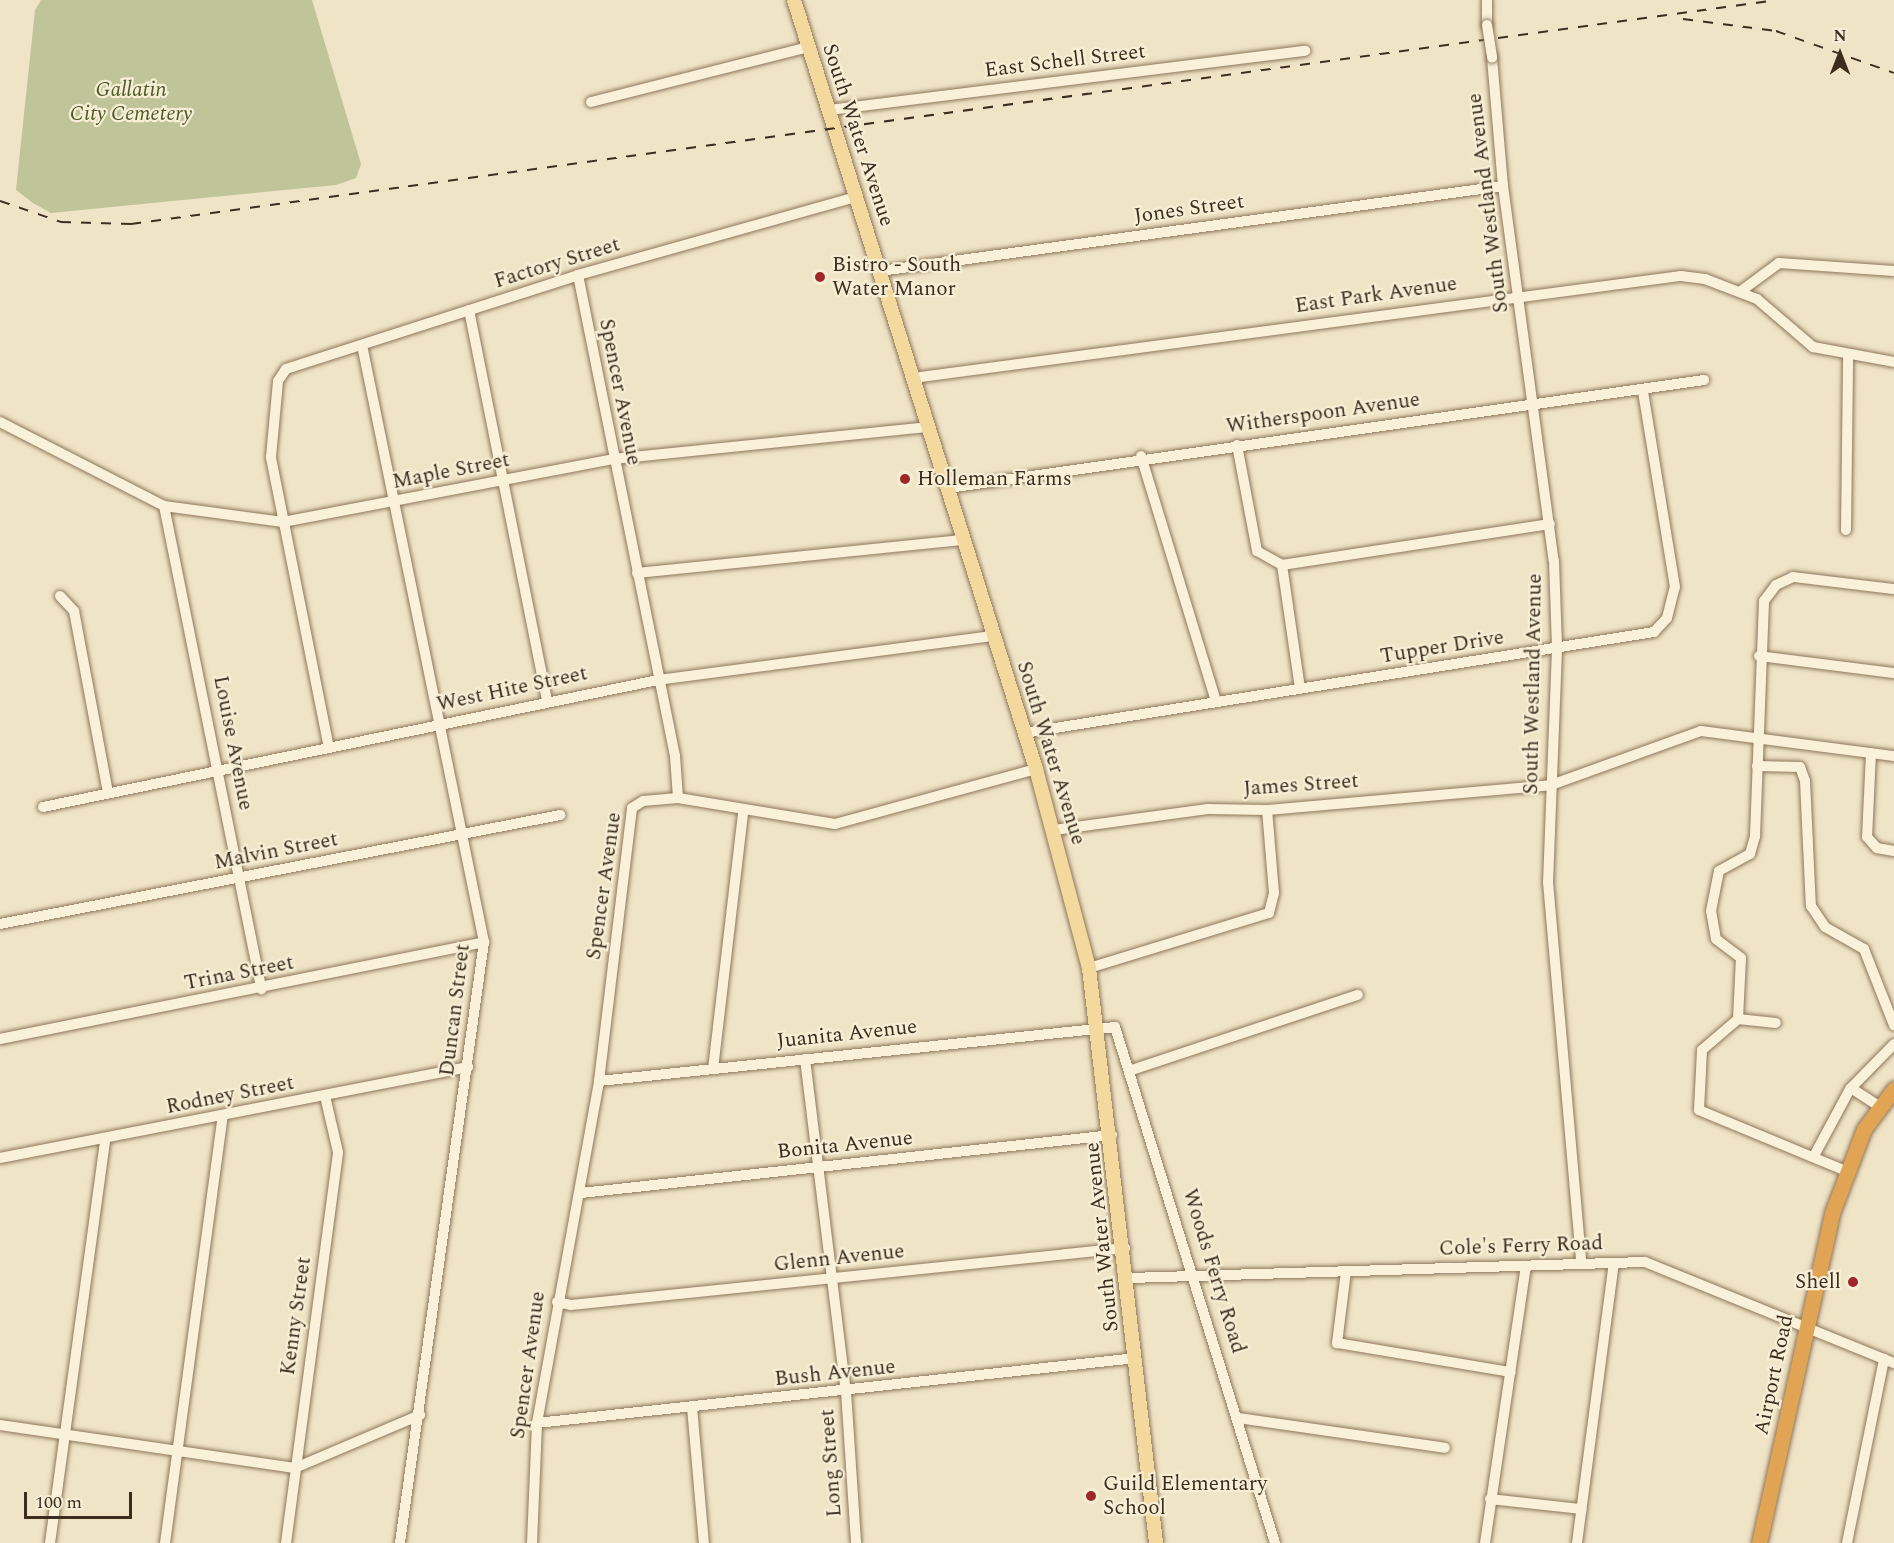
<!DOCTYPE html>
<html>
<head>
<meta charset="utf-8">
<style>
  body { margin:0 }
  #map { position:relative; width:1894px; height:1543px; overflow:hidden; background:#f0e4c6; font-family:Spectral,serif }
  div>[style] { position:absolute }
  .cemetery>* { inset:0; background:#bfc499 }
  .roads { filter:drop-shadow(0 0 2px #8d765b) drop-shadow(0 0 2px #8d765b) }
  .minor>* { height:10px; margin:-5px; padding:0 5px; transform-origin:5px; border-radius:5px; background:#faf1da }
  .major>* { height:14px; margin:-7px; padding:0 7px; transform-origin:7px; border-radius:7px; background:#f4d99e }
  .highway>* { height:15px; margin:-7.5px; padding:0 7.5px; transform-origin:7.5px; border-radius:7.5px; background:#e1a455 }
  .rail>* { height:2px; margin-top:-1px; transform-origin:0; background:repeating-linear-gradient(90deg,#3c2d1f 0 10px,transparent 0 20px) }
  .bridges { filter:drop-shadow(0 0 2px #8d765b) drop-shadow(0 0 2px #8d765b) }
  .minor-bridge>* { height:10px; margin:-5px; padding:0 5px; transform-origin:5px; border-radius:5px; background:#faf1da }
  .dots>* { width:16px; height:16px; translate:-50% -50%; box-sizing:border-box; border:3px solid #f7eed6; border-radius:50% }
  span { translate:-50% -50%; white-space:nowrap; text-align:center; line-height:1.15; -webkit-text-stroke:4.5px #f7eed6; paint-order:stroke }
  .street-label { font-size:21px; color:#3c2d1f }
  .park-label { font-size:21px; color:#4c5a25; font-style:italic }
  .poi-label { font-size:21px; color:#3c2d1f }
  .left { translate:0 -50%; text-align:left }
  .right { translate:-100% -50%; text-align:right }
  .north { position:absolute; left:1810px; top:24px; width:60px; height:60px; -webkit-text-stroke:4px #f7eed6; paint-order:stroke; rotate:0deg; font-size:16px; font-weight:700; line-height:24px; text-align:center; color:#3c2d1f }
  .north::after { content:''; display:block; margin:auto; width:21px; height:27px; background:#3c2d1f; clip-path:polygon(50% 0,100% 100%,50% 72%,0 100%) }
  .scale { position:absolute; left:24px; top:1492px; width:108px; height:27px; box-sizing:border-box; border:3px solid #3c2d1f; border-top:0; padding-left:8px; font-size:18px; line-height:21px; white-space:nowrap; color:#3c2d1f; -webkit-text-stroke:4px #f7eed6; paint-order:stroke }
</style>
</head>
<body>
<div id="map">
  <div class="cemetery">
    <i style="clip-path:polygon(41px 0,312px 0,361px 164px,356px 178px,336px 185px,51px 213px,33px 203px,16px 190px,35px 10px)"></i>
  </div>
  <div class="roads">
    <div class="minor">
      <i style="left:1487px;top:0;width:25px;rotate:90deg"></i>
      <i style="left:1492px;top:58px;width:128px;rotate:85.1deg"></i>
      <i style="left:1503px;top:186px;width:378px;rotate:82.3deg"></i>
      <i style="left:1554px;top:561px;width:88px;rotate:88deg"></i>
      <i style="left:1557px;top:649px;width:233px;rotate:92.2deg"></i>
      <i style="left:1548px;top:882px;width:382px;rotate:85deg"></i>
      <i style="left:591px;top:102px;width:224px;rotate:-14.2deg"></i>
      <i style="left:829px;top:110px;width:480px;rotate:-7.1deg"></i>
      <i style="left:880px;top:271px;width:629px;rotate:-7.77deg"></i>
      <i style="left:578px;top:275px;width:491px;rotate:78.6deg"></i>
      <i style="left:675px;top:756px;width:42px;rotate:85.9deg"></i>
      <i style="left:1741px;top:291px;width:47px;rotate:-36.4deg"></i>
      <i style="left:1779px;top:263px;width:115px;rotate:4deg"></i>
      <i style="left:469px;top:310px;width:398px;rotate:78.7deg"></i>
      <i style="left:362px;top:345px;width:609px;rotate:78.45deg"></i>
      <i style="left:484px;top:942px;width:607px;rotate:97.96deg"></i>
      <i style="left:913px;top:378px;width:775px;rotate:-7.57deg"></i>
      <i style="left:1681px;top:276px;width:24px;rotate:7deg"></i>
      <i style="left:1705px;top:279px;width:56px;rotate:21deg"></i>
      <i style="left:1757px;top:299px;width:74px;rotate:40.6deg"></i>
      <i style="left:1813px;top:347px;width:82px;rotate:10.5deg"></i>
      <i style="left:0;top:422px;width:184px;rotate:27.1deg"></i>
      <i style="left:164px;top:506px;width:120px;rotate:7.7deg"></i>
      <i style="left:283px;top:522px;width:336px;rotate:-10.8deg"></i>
      <i style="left:613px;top:459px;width:318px;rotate:-5.8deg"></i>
      <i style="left:1237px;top:445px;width:108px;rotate:79.3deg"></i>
      <i style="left:1257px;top:551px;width:29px;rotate:29deg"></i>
      <i style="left:1141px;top:456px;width:256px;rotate:73deg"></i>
      <i style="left:948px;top:488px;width:764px;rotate:-8.13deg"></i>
      <i style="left:164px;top:506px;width:493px;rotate:78.6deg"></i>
      <i style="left:1846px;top:530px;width:175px;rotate:-89.3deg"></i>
      <i style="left:1282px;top:565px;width:271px;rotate:-8.7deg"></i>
      <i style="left:1282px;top:565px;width:124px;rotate:81.7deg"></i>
      <i style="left:637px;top:573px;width:329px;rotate:-5.8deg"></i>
      <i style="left:60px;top:596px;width:21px;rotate:47deg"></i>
      <i style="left:74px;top:611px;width:185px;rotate:79.4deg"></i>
      <i style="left:1759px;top:656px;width:136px;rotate:7.2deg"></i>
      <i style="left:1024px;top:733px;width:638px;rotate:-9.11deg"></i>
      <i style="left:1654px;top:632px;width:19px;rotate:-47deg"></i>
      <i style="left:1667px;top:618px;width:32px;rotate:-76deg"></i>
      <i style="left:1675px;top:587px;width:199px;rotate:-99.3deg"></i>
      <i style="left:329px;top:748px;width:297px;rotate:-101.3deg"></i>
      <i style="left:271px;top:457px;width:76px;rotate:-84.7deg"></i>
      <i style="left:278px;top:381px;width:14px;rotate:-56deg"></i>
      <i style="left:286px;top:369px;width:307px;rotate:-17.8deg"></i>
      <i style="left:578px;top:275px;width:289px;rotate:-15.7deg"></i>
      <i style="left:1871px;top:753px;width:84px;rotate:92.7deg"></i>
      <i style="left:1867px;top:837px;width:15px;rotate:48deg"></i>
      <i style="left:1877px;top:848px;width:17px;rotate:10deg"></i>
      <i style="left:1757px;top:766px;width:43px;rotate:1.3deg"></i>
      <i style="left:1800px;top:767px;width:15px;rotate:70deg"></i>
      <i style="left:1805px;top:781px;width:125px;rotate:87.3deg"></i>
      <i style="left:1811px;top:906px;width:25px;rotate:56deg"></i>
      <i style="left:1825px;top:927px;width:45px;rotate:29.4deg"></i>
      <i style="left:1864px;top:949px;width:82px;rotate:68.5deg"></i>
      <i style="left:43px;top:807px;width:628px;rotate:-11.67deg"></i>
      <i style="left:658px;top:680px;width:338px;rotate:-7.5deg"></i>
      <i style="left:1054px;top:830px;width:155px;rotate:-7.8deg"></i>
      <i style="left:1208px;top:809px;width:59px;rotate:1deg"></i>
      <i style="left:1267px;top:810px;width:285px;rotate:-5deg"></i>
      <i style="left:1551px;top:785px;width:159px;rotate:-19.8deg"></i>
      <i style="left:1701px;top:731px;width:195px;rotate:7.4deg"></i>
      <i style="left:0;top:924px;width:571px;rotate:-11.01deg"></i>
      <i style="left:1089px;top:968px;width:188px;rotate:-17deg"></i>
      <i style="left:1269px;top:913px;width:21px;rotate:-76deg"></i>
      <i style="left:1274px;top:893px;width:83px;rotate:-94.8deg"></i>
      <i style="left:1738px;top:1019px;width:38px;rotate:6deg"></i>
      <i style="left:0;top:1039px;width:494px;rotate:-11.3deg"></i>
      <i style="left:805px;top:1059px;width:335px;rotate:83deg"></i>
      <i style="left:846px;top:1391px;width:152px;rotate:86.2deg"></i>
      <i style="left:713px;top:1069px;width:259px;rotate:-83.3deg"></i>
      <i style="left:1132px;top:1070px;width:238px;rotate:-18.4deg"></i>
      <i style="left:599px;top:1081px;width:519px;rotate:-5.97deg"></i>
      <i style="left:1115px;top:1027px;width:540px;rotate:72.77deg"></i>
      <i style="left:1851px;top:1088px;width:33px;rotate:33deg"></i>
      <i style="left:1814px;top:1156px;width:76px;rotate:-61.8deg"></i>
      <i style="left:1850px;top:1089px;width:63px;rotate:-45.6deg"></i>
      <i style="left:0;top:1158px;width:477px;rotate:-11deg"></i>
      <i style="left:1846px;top:1171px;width:159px;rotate:-157.5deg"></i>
      <i style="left:1699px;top:1110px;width:60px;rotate:-87.1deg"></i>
      <i style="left:1702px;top:1050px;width:48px;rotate:-40.7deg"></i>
      <i style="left:1738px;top:1019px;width:61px;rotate:-87.2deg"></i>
      <i style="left:1741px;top:958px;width:31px;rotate:-143deg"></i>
      <i style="left:1716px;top:939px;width:28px;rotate:-100deg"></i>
      <i style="left:1711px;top:911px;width:41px;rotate:-78.7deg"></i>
      <i style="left:1719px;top:871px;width:35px;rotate:-29deg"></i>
      <i style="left:1750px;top:854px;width:19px;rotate:-74deg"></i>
      <i style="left:1755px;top:836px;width:235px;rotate:-87.8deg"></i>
      <i style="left:1764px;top:601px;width:20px;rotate:-53deg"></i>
      <i style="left:1776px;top:585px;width:19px;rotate:-25deg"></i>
      <i style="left:1793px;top:577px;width:102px;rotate:6.8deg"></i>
      <i style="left:581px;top:1193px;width:534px;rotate:-6.23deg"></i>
      <i style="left:1346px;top:1271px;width:73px;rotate:97.1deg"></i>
      <i style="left:1337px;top:1343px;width:176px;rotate:9.5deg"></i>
      <i style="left:1129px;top:1278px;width:516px;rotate:-1.78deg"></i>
      <i style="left:1645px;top:1262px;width:269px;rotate:22.1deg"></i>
      <i style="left:557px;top:1302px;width:14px;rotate:12deg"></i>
      <i style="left:571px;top:1305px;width:557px;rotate:-5.87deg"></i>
      <i style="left:692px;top:1407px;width:137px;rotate:85deg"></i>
      <i style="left:1238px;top:1418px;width:209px;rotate:8.2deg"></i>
      <i style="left:537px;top:1423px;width:603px;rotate:-6.19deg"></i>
      <i style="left:0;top:1425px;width:298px;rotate:8.3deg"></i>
      <i style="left:295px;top:1468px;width:136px;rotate:-23deg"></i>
      <i style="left:1490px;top:1499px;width:92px;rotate:6.3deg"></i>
      <i style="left:50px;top:1543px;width:408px;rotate:-82.2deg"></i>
      <i style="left:165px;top:1543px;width:428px;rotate:-82.3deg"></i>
      <i style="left:286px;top:1543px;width:394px;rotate:-82.4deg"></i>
      <i style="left:338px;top:1152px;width:57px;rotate:-103.1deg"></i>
      <i style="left:532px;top:1543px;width:120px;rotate:-87.6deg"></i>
      <i style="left:537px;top:1423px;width:348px;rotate:-79.7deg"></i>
      <i style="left:599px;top:1081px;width:275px;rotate:-83.1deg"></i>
      <i style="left:632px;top:808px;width:13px;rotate:-32deg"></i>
      <i style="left:643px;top:801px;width:35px;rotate:-5deg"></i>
      <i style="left:678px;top:798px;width:159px;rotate:9.4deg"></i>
      <i style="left:835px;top:824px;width:208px;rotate:-15.3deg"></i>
      <i style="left:1485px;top:1543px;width:280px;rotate:-81.6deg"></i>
      <i style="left:1577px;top:1543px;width:282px;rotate:-82.5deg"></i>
      <i style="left:1847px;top:1543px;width:188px;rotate:-78.6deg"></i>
    </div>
    <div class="major">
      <i style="left:794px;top:0;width:806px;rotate:72.53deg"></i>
      <i style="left:1036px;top:769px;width:206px;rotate:75.1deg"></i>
      <i style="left:1089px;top:968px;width:579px;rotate:83.35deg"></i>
    </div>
    <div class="highway">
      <i style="left:1759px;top:1543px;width:338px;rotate:-77.5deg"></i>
      <i style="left:1832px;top:1213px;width:90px;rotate:-69.1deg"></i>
      <i style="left:1864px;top:1129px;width:50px;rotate:-53.1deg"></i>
    </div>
  </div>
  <div class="rail">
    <i style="left:1683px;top:19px;width:94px;rotate:7.4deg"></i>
    <i style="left:1776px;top:31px;width:125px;rotate:19.6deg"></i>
    <i style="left:0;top:201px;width:65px;rotate:19deg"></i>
    <i style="left:61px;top:222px;width:70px;rotate:1.6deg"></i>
    <i style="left:131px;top:224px;width:1660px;rotate:-7.75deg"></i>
  </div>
  <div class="bridges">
    <div class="minor-bridge">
      <i style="left:1487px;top:25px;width:33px;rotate:81deg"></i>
    </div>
  </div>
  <div class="dots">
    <i style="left:820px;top:277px;background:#9e2829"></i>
    <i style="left:905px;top:479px;background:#9e2829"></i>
    <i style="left:1853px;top:1282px;background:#9e2829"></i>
    <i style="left:1091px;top:1496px;background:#9e2829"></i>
  </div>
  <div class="street-label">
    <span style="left:1065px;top:61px;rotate:-7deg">East Schell Street</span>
    <span style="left:858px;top:135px;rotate:72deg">South Water Avenue</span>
    <span style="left:1488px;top:203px;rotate:-97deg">South Westland Avenue</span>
    <span style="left:1189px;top:209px;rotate:-8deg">Jones Street</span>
    <span style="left:557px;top:263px;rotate:-17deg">Factory Street</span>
    <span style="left:1376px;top:295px;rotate:-8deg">East Park Avenue</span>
    <span style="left:620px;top:392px;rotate:79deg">Spencer Avenue</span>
    <span style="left:1323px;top:413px;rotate:-8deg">Witherspoon Avenue</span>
    <span style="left:451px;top:471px;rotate:-11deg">Maple Street</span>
    <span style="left:1442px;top:647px;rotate:-9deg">Tupper Drive</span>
    <span style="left:1533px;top:684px;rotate:-89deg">South Westland Avenue</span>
    <span style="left:512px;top:689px;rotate:-12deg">West Hite Street</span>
    <span style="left:233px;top:743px;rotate:79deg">Louise Avenue</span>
    <span style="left:1051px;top:753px;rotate:73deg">South Water Avenue</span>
    <span style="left:1301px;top:785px;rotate:-4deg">James Street</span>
    <span style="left:276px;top:851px;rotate:-11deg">Malvin Street</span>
    <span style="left:604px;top:886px;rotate:-82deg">Spencer Avenue</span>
    <span style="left:239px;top:973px;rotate:-11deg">Trina Street</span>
    <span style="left:455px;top:1010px;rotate:-83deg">Duncan Street</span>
    <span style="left:847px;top:1034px;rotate:-6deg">Juanita Avenue</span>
    <span style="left:230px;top:1095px;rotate:-11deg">Rodney Street</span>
    <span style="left:845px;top:1145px;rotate:-6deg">Bonita Avenue</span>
    <span style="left:1102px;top:1237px;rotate:-96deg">South Water Avenue</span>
    <span style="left:1521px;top:1246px;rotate:-2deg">Cole's Ferry Road</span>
    <span style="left:839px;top:1258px;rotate:-6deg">Glenn Avenue</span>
    <span style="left:1214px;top:1271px;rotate:73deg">Woods Ferry Road</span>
    <span style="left:296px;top:1316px;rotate:-82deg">Kenny Street</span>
    <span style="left:528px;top:1365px;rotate:-82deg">Spencer Avenue</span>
    <span style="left:835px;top:1373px;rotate:-6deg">Bush Avenue</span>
    <span style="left:1774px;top:1375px;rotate:-78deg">Airport Road</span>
    <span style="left:831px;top:1463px;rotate:-94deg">Long Street</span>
  </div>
  <div class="park-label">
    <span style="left:131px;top:102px">Gallatin<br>City Cemetery</span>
  </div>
  <div class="poi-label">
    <span class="left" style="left:832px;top:277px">Bistro - South<br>Water Manor</span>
    <span class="left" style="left:917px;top:479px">Holleman Farms</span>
    <span class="right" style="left:1841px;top:1282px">Shell</span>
    <span class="left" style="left:1103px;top:1496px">Guild Elementary<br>School</span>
  </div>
  <div class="north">N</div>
  <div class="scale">100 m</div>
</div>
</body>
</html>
